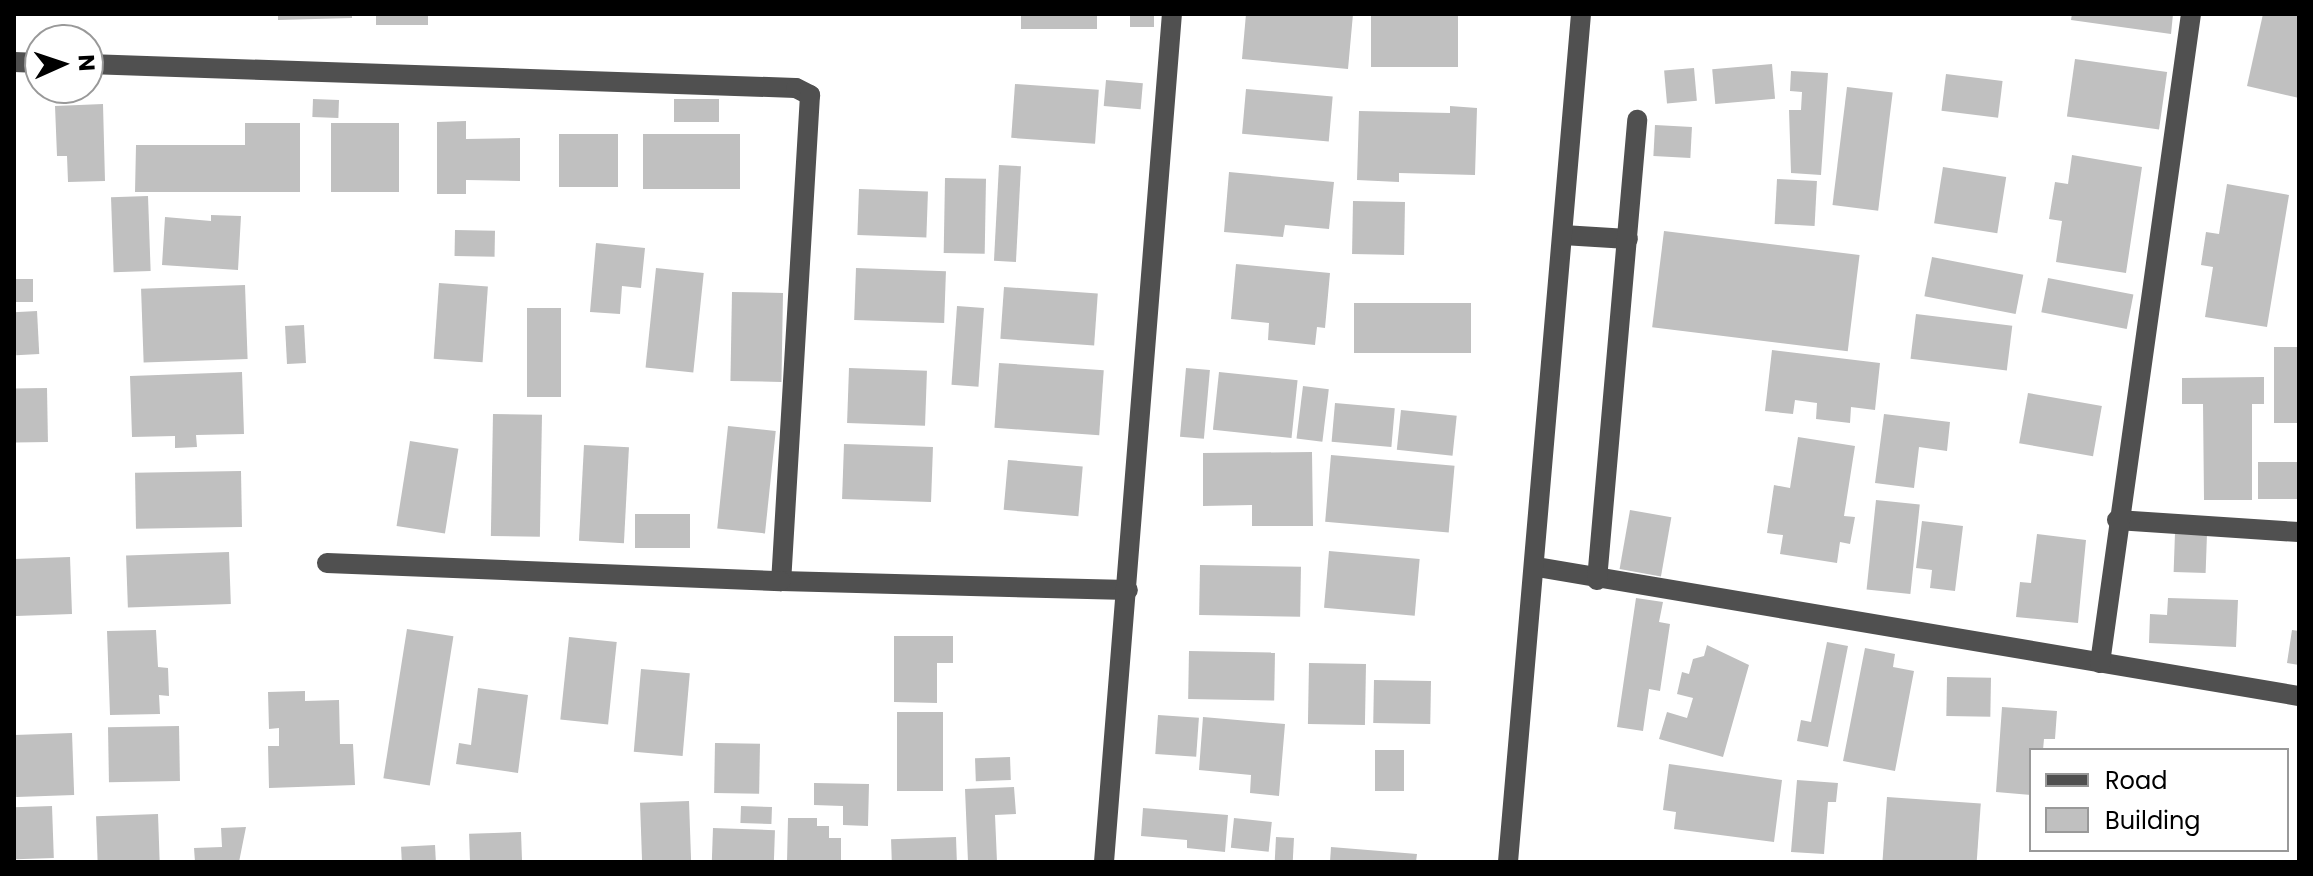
<!DOCTYPE html>
<html>
<head>
<meta charset="utf-8">
<style>
  body { margin:0 }
  #map { position:relative; width:2313px; height:876px; overflow:hidden; background:#fff; font-family:Poppins,sans-serif }
  div>[style] { position:absolute }
  .building>* { inset:0; background:#c0c0c0; transform-origin:0 0 }
  .minor>* { height:20px; margin:-10px; padding:0 10px; transform-origin:10px; border-radius:10px; background:#505050 }
  span { translate:-50% -50%; white-space:nowrap; text-align:center; line-height:1.15; -webkit-text-stroke:6px #fff; paint-order:stroke }
  .frame { position:absolute; inset:0; border:16px solid #000; pointer-events:none }
  .legend { position:absolute; left:2029px; top:748px; width:260px; height:104px; box-sizing:border-box; background:#fff; border:2px solid #999; margin:0; padding:10px 14px; list-style:none; font-size:24px; color:#000 }
  .legend li { display:flex; align-items:center; gap:16px; height:40px }
  .legend b { width:40px; border:2px solid #999 }
  .north { position:absolute; left:24px; top:24px; width:80px; height:80px; box-sizing:border-box; background:#fff; border:2px solid #999; border-radius:50%; rotate:87deg; font-size:22px; font-weight:700; line-height:32px; text-align:center; color:#000 }
  .north::after { content:''; display:block; margin:auto; width:28px; height:36px; background:#000; clip-path:polygon(50% 0,100% 100%,50% 72%,0 100%) }
</style>
</head>
<body>
<div id="map">
  <div class="building">
    <i style="clip-path:polygon(278px 14px,352px 14px,352px 18px,278px 20px)"></i>
    <i style="left:376px;top:14px;width:52px;height:11px"></i>
    <i style="left:1021px;top:14px;width:76px;height:15px"></i>
    <i style="left:1130px;top:14px;width:24px;height:13px"></i>
    <i style="clip-path:polygon(1246px 14px,1353px 14px,1348px 69px,1242px 59px)"></i>
    <i style="left:1371px;top:14px;width:87px;height:53px"></i>
    <i style="clip-path:polygon(2072px 14px,2173px 14px,2171px 34px,2071px 20px)"></i>
    <i style="clip-path:polygon(2263px 14px,2299px 14px,2299px 98px,2247px 86px)"></i>
    <i style="left:2075px;top:59px;width:93px;height:58px;rotate:8deg"></i>
    <i style="left:1772px;top:64px;width:35px;height:60px;rotate:85deg"></i>
    <i style="left:1694px;top:68px;width:33px;height:30px;rotate:85deg"></i>
    <i style="clip-path:polygon(1791px 71px,1828px 73px,1821px 175px,1791px 173px,1789px 110px,1801px 110px,1802px 92px,1790px 91px)"></i>
    <i style="left:1946px;top:74px;width:57px;height:37px;rotate:7deg"></i>
    <i style="left:1106px;top:80px;width:37px;height:26px;rotate:5deg"></i>
    <i style="left:1015px;top:84px;width:84px;height:54px;rotate:4deg"></i>
    <i style="left:1847px;top:87px;width:46px;height:119px;rotate:7deg"></i>
    <i style="left:1246px;top:89px;width:87px;height:45px;rotate:5deg"></i>
    <i style="left:313px;top:99px;width:26px;height:18px;rotate:2deg"></i>
    <i style="left:674px;top:99px;width:45px;height:23px"></i>
    <i style="clip-path:polygon(103px 104px,105px 181px,68px 182px,67px 156px,57px 156px,55px 106px)"></i>
    <i style="clip-path:polygon(1450px 106px,1477px 108px,1475px 175px,1399px 173px,1399px 182px,1357px 180px,1359px 111px,1450px 113px)"></i>
    <i style="clip-path:polygon(466px 121px,466px 139px,520px 138px,520px 181px,466px 180px,466px 194px,437px 194px,437px 122px)"></i>
    <i style="clip-path:polygon(245px 123px,300px 123px,300px 192px,135px 192px,136px 145px,245px 145px)"></i>
    <i style="left:331px;top:123px;width:68px;height:69px"></i>
    <i style="left:1655px;top:125px;width:37px;height:31px;rotate:3deg"></i>
    <i style="left:559px;top:134px;width:59px;height:53px"></i>
    <i style="left:643px;top:134px;width:97px;height:55px"></i>
    <i style="clip-path:polygon(2072px 155px,2142px 167px,2126px 273px,2056px 262px,2062px 221px,2049px 219px,2055px 182px,2068px 184px)"></i>
    <i style="left:999px;top:165px;width:22px;height:96px;rotate:3deg"></i>
    <i style="left:1943px;top:167px;width:64px;height:57px;rotate:9deg"></i>
    <i style="clip-path:polygon(1229px 172px,1334px 182px,1329px 229px,1285px 225px,1283px 237px,1224px 232px)"></i>
    <i style="left:945px;top:178px;width:41px;height:75px;rotate:1deg"></i>
    <i style="left:1777px;top:179px;width:40px;height:45px;rotate:3deg"></i>
    <i style="clip-path:polygon(2227px 184px,2289px 195px,2267px 327px,2205px 317px,2213px 267px,2201px 265px,2206px 232px,2219px 234px)"></i>
    <i style="left:859px;top:189px;width:69px;height:46px;rotate:2deg"></i>
    <i style="left:148px;top:196px;width:75px;height:37px;rotate:88deg"></i>
    <i style="left:1353px;top:201px;width:52px;height:53px;rotate:1deg"></i>
    <i style="clip-path:polygon(211px 215px,241px 216px,238px 270px,162px 265px,165px 217px,211px 221px)"></i>
    <i style="left:455px;top:230px;width:40px;height:26px;rotate:1deg"></i>
    <i style="left:1664px;top:231px;width:197px;height:97px;rotate:7deg"></i>
    <i style="clip-path:polygon(596px 243px,645px 248px,641px 288px,622px 286px,620px 314px,590px 312px)"></i>
    <i style="left:1932px;top:257px;width:93px;height:40px;rotate:11deg"></i>
    <i style="clip-path:polygon(1236px 264px,1330px 273px,1325px 328px,1317px 327px,1315px 345px,1268px 340px,1269px 323px,1231px 319px)"></i>
    <i style="left:656px;top:268px;width:48px;height:100px;rotate:6deg"></i>
    <i style="left:856px;top:268px;width:90px;height:52px;rotate:2deg"></i>
    <i style="left:2048px;top:278px;width:87px;height:35px;rotate:11deg"></i>
    <i style="left:14px;top:279px;width:19px;height:23px"></i>
    <i style="left:439px;top:283px;width:49px;height:76px;rotate:4deg"></i>
    <i style="left:245px;top:285px;width:74px;height:104px;rotate:88deg"></i>
    <i style="left:1004px;top:287px;width:94px;height:52px;rotate:4deg"></i>
    <i style="left:732px;top:292px;width:51px;height:89px;rotate:1deg"></i>
    <i style="left:1354px;top:303px;width:117px;height:50px"></i>
    <i style="left:957px;top:306px;width:27px;height:79px;rotate:4deg"></i>
    <i style="left:527px;top:308px;width:34px;height:89px"></i>
    <i style="left:37px;top:311px;width:43px;height:23px;rotate:87deg"></i>
    <i style="left:1916px;top:314px;width:97px;height:45px;rotate:7deg"></i>
    <i style="left:304px;top:325px;width:38px;height:19px;rotate:87deg"></i>
    <i style="left:2299px;top:347px;width:76px;height:25px;rotate:90deg"></i>
    <i style="clip-path:polygon(1772px 350px,1880px 363px,1875px 410px,1851px 407px,1850px 423px,1816px 419px,1817px 403px,1795px 400px,1793px 414px,1765px 411px)"></i>
    <i style="left:999px;top:363px;width:105px;height:65px;rotate:4deg"></i>
    <i style="left:849px;top:368px;width:78px;height:55px;rotate:2deg"></i>
    <i style="left:1186px;top:368px;width:24px;height:69px;rotate:5deg"></i>
    <i style="clip-path:polygon(242px 372px,244px 434px,196px 435px,197px 447px,175px 448px,175px 436px,132px 437px,130px 376px)"></i>
    <i style="left:1219px;top:372px;width:79px;height:58px;rotate:6deg"></i>
    <i style="clip-path:polygon(2264px 377px,2264px 404px,2252px 404px,2252px 500px,2204px 500px,2203px 404px,2182px 404px,2182px 378px)"></i>
    <i style="left:1303px;top:386px;width:26px;height:53px;rotate:7deg"></i>
    <i style="left:47px;top:388px;width:54px;height:33px;rotate:89deg"></i>
    <i style="left:2028px;top:393px;width:75px;height:51px;rotate:10deg"></i>
    <i style="left:1335px;top:403px;width:60px;height:39px;rotate:5deg"></i>
    <i style="left:1401px;top:410px;width:56px;height:40px;rotate:6deg"></i>
    <i style="left:493px;top:414px;width:49px;height:122px;rotate:1deg"></i>
    <i style="clip-path:polygon(1884px 414px,1950px 422px,1947px 451px,1919px 447px,1914px 488px,1875px 483px)"></i>
    <i style="left:728px;top:426px;width:48px;height:103px;rotate:6deg"></i>
    <i style="clip-path:polygon(1798px 437px,1855px 446px,1844px 516px,1855px 517px,1850px 544px,1840px 542px,1837px 563px,1780px 554px,1783px 535px,1767px 533px,1774px 485px,1790px 488px)"></i>
    <i style="left:410px;top:441px;width:49px;height:86px;rotate:9deg"></i>
    <i style="left:844px;top:444px;width:89px;height:55px;rotate:2deg"></i>
    <i style="left:584px;top:445px;width:45px;height:96px;rotate:3deg"></i>
    <i style="clip-path:polygon(1312px 452px,1313px 526px,1252px 526px,1252px 505px,1203px 506px,1203px 453px)"></i>
    <i style="left:1331px;top:455px;width:124px;height:67px;rotate:5deg"></i>
    <i style="left:1008px;top:460px;width:75px;height:50px;rotate:5deg"></i>
    <i style="left:2258px;top:462px;width:41px;height:37px"></i>
    <i style="left:241px;top:471px;width:56px;height:106px;rotate:89deg"></i>
    <i style="left:1876px;top:500px;width:44px;height:90px;rotate:6deg"></i>
    <i style="left:1630px;top:510px;width:42px;height:60px;rotate:10deg"></i>
    <i style="left:635px;top:514px;width:55px;height:34px"></i>
    <i style="clip-path:polygon(1922px 521px,1963px 526px,1955px 591px,1930px 588px,1932px 570px,1916px 568px)"></i>
    <i style="left:2175px;top:533px;width:32px;height:39px;rotate:2deg"></i>
    <i style="clip-path:polygon(2037px 534px,2086px 540px,2078px 623px,2016px 617px,2020px 582px,2031px 583px)"></i>
    <i style="left:1329px;top:551px;width:91px;height:57px;rotate:5deg"></i>
    <i style="left:229px;top:552px;width:52px;height:103px;rotate:88deg"></i>
    <i style="left:70px;top:557px;width:57px;height:56px;rotate:88deg"></i>
    <i style="left:1200px;top:565px;width:101px;height:50px;rotate:1deg"></i>
    <i style="clip-path:polygon(1636px 598px,1663px 602px,1659px 622px,1670px 624px,1660px 691px,1649px 689px,1643px 731px,1617px 727px)"></i>
    <i style="clip-path:polygon(2168px 598px,2238px 600px,2236px 647px,2149px 643px,2150px 614px,2167px 615px)"></i>
    <i style="left:407px;top:629px;width:47px;height:151px;rotate:9deg"></i>
    <i style="clip-path:polygon(156px 630px,158px 667px,168px 668px,169px 696px,159px 695px,160px 714px,110px 715px,107px 631px)"></i>
    <i style="clip-path:polygon(2292px 630px,2299px 631px,2299px 665px,2287px 663px)"></i>
    <i style="clip-path:polygon(894px 636px,953px 636px,953px 663px,937px 663px,937px 703px,894px 702px)"></i>
    <i style="left:569px;top:637px;width:48px;height:83px;rotate:6deg"></i>
    <i style="clip-path:polygon(1827px 642px,1848px 646px,1828px 747px,1797px 741px,1801px 720px,1811px 722px)"></i>
    <i style="clip-path:polygon(1707px 645px,1749px 665px,1723px 757px,1659px 739px,1667px 712px,1687px 718px,1693px 698px,1677px 694px,1682px 672px,1689px 674px,1693px 659px,1704px 656px)"></i>
    <i style="clip-path:polygon(1865px 648px,1895px 654px,1893px 667px,1914px 671px,1895px 771px,1843px 761px)"></i>
    <i style="left:1189px;top:651px;width:86px;height:48px;rotate:1deg"></i>
    <i style="left:1309px;top:663px;width:57px;height:61px;rotate:1deg"></i>
    <i style="left:641px;top:669px;width:49px;height:83px;rotate:5deg"></i>
    <i style="left:1947px;top:677px;width:44px;height:39px;rotate:1deg"></i>
    <i style="left:1374px;top:680px;width:57px;height:43px;rotate:1deg"></i>
    <i style="clip-path:polygon(478px 688px,528px 695px,518px 773px,456px 764px,459px 743px,471px 745px)"></i>
    <i style="clip-path:polygon(305px 691px,305px 701px,339px 700px,340px 744px,353px 744px,355px 785px,269px 788px,268px 746px,279px 746px,279px 728px,269px 729px,268px 692px)"></i>
    <i style="clip-path:polygon(2002px 707px,2057px 711px,2055px 739px,2044px 739px,2043px 750px,2031px 750px,2031px 795px,1996px 792px)"></i>
    <i style="left:897px;top:712px;width:46px;height:79px"></i>
    <i style="left:1158px;top:715px;width:41px;height:39px;rotate:4deg"></i>
    <i style="clip-path:polygon(1203px 717px,1285px 724px,1279px 796px,1250px 793px,1251px 775px,1199px 770px)"></i>
    <i style="left:179px;top:726px;width:55px;height:71px;rotate:89deg"></i>
    <i style="left:72px;top:733px;width:62px;height:58px;rotate:88deg"></i>
    <i style="left:715px;top:743px;width:45px;height:50px;rotate:1deg"></i>
    <i style="left:1375px;top:750px;width:29px;height:41px"></i>
    <i style="left:1010px;top:757px;width:23px;height:35px;rotate:88deg"></i>
    <i style="clip-path:polygon(1669px 764px,1782px 780px,1774px 842px,1674px 829px,1676px 812px,1663px 810px)"></i>
    <i style="clip-path:polygon(1797px 780px,1838px 783px,1836px 802px,1828px 802px,1824px 854px,1791px 852px)"></i>
    <i style="clip-path:polygon(814px 783px,869px 784px,868px 826px,843px 825px,843px 806px,814px 805px)"></i>
    <i style="clip-path:polygon(1014px 787px,1016px 814px,995px 815px,997px 862px,968px 862px,965px 789px)"></i>
    <i style="left:1887px;top:797px;width:94px;height:65px;rotate:4deg"></i>
    <i style="left:689px;top:801px;width:61px;height:49px;rotate:88deg"></i>
    <i style="left:52px;top:806px;width:52px;height:38px;rotate:88deg"></i>
    <i style="left:741px;top:806px;width:31px;height:17px;rotate:2deg"></i>
    <i style="clip-path:polygon(1143px 808px,1228px 815px,1225px 852px,1187px 848px,1187px 840px,1141px 836px)"></i>
    <i style="left:158px;top:814px;width:48px;height:62px;rotate:88deg"></i>
    <i style="clip-path:polygon(788px 818px,817px 818px,817px 826px,829px 826px,829px 838px,841px 838px,841px 862px,787px 862px)"></i>
    <i style="left:1234px;top:818px;width:38px;height:30px;rotate:6deg"></i>
    <i style="clip-path:polygon(246px 827px,239px 862px,195px 862px,194px 848px,222px 847px,221px 828px)"></i>
    <i style="left:713px;top:828px;width:62px;height:34px;rotate:2deg"></i>
    <i style="left:521px;top:832px;width:30px;height:52px;rotate:88deg"></i>
    <i style="left:956px;top:837px;width:25px;height:65px;rotate:88deg"></i>
    <i style="left:1276px;top:837px;width:18px;height:25px;rotate:3deg"></i>
    <i style="left:435px;top:845px;width:17px;height:34px;rotate:87deg"></i>
    <i style="clip-path:polygon(1331px 847px,1417px 854px,1416px 862px,1330px 862px)"></i>
  </div>
  <div class="minor">
    <i style="left:14px;top:62px;width:26px;rotate:2deg"></i>
    <i style="left:88px;top:64px;width:708px;rotate:1.94deg"></i>
    <i style="left:796px;top:88px;width:16px;rotate:27deg"></i>
    <i style="left:810px;top:95px;width:487px;rotate:93.4deg"></i>
    <i style="left:781px;top:581px;width:347px;rotate:1.5deg"></i>
    <i style="left:1563px;top:235px;width:65px;rotate:3.5deg"></i>
    <i style="left:2117px;top:520px;width:182px;rotate:3.8deg"></i>
    <i style="left:327px;top:563px;width:454px;rotate:2.3deg"></i>
    <i style="left:1537px;top:567px;width:773px;rotate:9.61deg"></i>
    <i style="left:1597px;top:580px;width:462px;rotate:-85deg"></i>
    <i style="left:2100px;top:663px;width:655px;rotate:-82.02deg"></i>
    <i style="left:1104px;top:862px;width:851px;rotate:-85.42deg"></i>
    <i style="left:1508px;top:862px;width:851px;rotate:-85.08deg"></i>
  </div>
  <div class="frame"></div>
  <ul class="legend">
  <li><b style="height:10px;background:#505050"></b>Road</li>
  <li><b style="height:22px;background:#c0c0c0"></b>Building</li>
  </ul>
  <div class="north">N</div>
</div>
</body>
</html>
